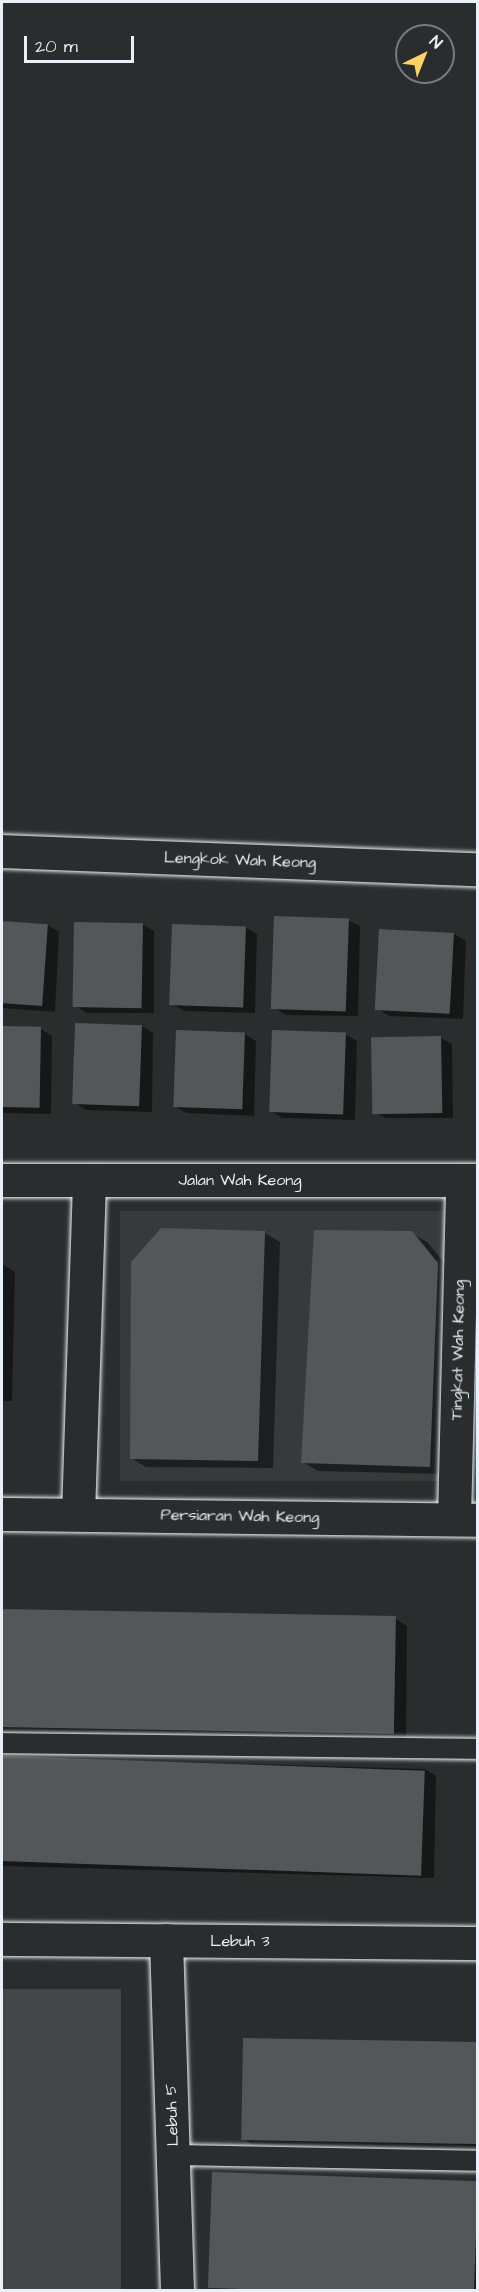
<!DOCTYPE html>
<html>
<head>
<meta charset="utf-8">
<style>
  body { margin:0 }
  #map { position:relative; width:479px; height:2292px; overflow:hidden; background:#2a2d2e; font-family:"Architects Daughter",sans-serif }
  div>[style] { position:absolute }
  .built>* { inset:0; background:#363a3b; transform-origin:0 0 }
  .green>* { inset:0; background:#424648; transform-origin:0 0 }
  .shadow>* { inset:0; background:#0007 }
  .building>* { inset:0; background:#535759; transform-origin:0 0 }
  .roads { filter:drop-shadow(0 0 2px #e8f1f8) drop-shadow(0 0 2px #e8f1f8) }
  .lane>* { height:20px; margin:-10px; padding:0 10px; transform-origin:10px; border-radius:10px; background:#2a2d2e }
  .street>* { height:33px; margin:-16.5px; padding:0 16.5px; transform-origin:16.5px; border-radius:16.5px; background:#2a2d2e }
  span { translate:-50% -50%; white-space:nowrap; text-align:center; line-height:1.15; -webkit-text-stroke:5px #2a2d2e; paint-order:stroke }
  .street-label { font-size:16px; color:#e8f1f8 }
  .frame { position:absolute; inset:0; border:3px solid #e8f1f8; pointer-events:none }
  .north { position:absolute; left:395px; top:24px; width:60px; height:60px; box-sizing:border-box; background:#2a2d2e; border:2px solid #767b7f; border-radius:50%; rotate:43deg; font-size:16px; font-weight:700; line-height:24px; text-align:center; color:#e8f1f8 }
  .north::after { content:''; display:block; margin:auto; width:21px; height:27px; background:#ffd166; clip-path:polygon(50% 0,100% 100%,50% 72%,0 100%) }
  .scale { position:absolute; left:24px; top:36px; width:110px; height:27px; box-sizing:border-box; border:3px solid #e8f1f8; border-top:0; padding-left:8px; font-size:18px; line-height:21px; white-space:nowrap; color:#e8f1f8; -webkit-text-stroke:4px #2a2d2e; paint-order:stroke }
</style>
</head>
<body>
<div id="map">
  <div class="built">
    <i style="left:120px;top:1211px;width:324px;height:270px"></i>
  </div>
  <div class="green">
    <i style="left:2px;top:1989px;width:119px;height:301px"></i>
  </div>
  <div class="shadow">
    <i style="clip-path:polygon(348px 920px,360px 926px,358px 1016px,286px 1015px,275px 1008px)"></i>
    <i style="clip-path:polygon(2px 922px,48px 925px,59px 932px,55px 1012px,2px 1008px)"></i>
    <i style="clip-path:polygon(142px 924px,154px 931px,154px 1013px,87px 1013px,75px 1006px)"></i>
    <i style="clip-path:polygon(245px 927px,257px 934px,255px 1013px,184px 1011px,172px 1004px)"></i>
    <i style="clip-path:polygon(381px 931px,454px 934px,466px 941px,463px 1019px,389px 1016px,378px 1009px)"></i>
    <i style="clip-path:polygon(142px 1026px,153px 1033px,152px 1112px,86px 1110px,75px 1103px)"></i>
    <i style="clip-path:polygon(2px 1028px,41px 1029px,52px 1036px,51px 1114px,2px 1113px)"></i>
    <i style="clip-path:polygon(245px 1034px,256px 1041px,254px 1116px,186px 1113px,175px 1106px)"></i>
    <i style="clip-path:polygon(345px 1034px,357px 1041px,355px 1120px,282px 1118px,271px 1111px)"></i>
    <i style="clip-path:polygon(441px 1038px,452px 1044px,453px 1118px,385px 1118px,373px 1111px)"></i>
    <i style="clip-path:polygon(162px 1229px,265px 1233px,280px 1242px,273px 1468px,146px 1467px,131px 1458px)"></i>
    <i style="clip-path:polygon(411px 1233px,427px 1242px,453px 1273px,445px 1474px,318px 1471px,303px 1462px)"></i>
    <i style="clip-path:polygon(2px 1264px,15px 1272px,12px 1401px,2px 1401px)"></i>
    <i style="clip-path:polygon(2px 1611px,396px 1619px,407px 1626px,406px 1741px,2px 1733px)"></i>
    <i style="clip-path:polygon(2px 1757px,425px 1769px,436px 1776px,434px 1878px,2px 1866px)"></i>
    <i style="clip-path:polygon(478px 2045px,478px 2151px,255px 2146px,243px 2139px)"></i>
    <i style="clip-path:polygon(478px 2182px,478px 2290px,216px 2290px,210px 2287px)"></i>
  </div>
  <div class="building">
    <i style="left:274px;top:916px;width:75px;height:93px;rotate:2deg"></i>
    <i style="left:2px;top:921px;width:46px;height:82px;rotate:4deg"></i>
    <i style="left:74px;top:922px;width:69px;height:85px;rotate:1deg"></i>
    <i style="left:172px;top:924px;width:74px;height:81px;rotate:2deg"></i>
    <i style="left:379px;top:929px;width:75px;height:81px;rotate:3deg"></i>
    <i style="left:75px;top:1023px;width:67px;height:81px;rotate:2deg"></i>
    <i style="left:2px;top:1026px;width:39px;height:81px;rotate:1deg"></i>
    <i style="left:176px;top:1030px;width:69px;height:77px;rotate:2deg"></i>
    <i style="left:272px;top:1030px;width:74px;height:82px;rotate:2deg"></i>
    <i style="left:441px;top:1036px;width:77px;height:70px;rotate:89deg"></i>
    <i style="clip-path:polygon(161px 1228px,265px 1231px,258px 1461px,130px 1459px,131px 1262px)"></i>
    <i style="clip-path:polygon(314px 1230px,412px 1231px,438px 1263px,430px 1467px,301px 1463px)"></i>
    <i style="left:2px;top:1609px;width:394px;height:118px;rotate:1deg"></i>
    <i style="left:2px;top:1756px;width:423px;height:105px;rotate:2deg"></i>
    <i style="left:243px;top:2038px;width:235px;height:102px;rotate:1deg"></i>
    <i style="left:212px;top:2172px;width:266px;height:116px;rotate:2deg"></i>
  </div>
  <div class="roads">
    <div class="lane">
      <i style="left:2px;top:1743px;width:476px;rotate:0.7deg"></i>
      <i style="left:173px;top:2155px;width:305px;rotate:1.1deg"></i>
    </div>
    <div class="street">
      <i style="left:2px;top:851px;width:476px;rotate:2.2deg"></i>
      <i style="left:2px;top:1180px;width:476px"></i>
      <i style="left:2px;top:1514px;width:476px;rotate:0.7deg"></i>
      <i style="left:78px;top:1514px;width:334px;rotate:-88.1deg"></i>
      <i style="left:454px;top:1519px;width:339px;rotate:-88.6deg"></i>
      <i style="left:2px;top:1939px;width:476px;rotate:0.5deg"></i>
      <i style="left:166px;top:1940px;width:350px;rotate:88.2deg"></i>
    </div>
  </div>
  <div class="street-label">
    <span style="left:240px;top:860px;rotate:2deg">Lengkok Wah Keong</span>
    <span style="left:240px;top:1180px">Jalan Wah Keong</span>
    <span style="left:458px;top:1350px;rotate:-89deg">Tingkat Wah Keong</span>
    <span style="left:240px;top:1516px;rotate:1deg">Persiaran Wah Keong</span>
    <span style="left:240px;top:1941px">Lebuh 3</span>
    <span style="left:172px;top:2115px;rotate:-92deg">Lebuh 5</span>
  </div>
  <div class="frame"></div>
  <div class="north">N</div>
  <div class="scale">20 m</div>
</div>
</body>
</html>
